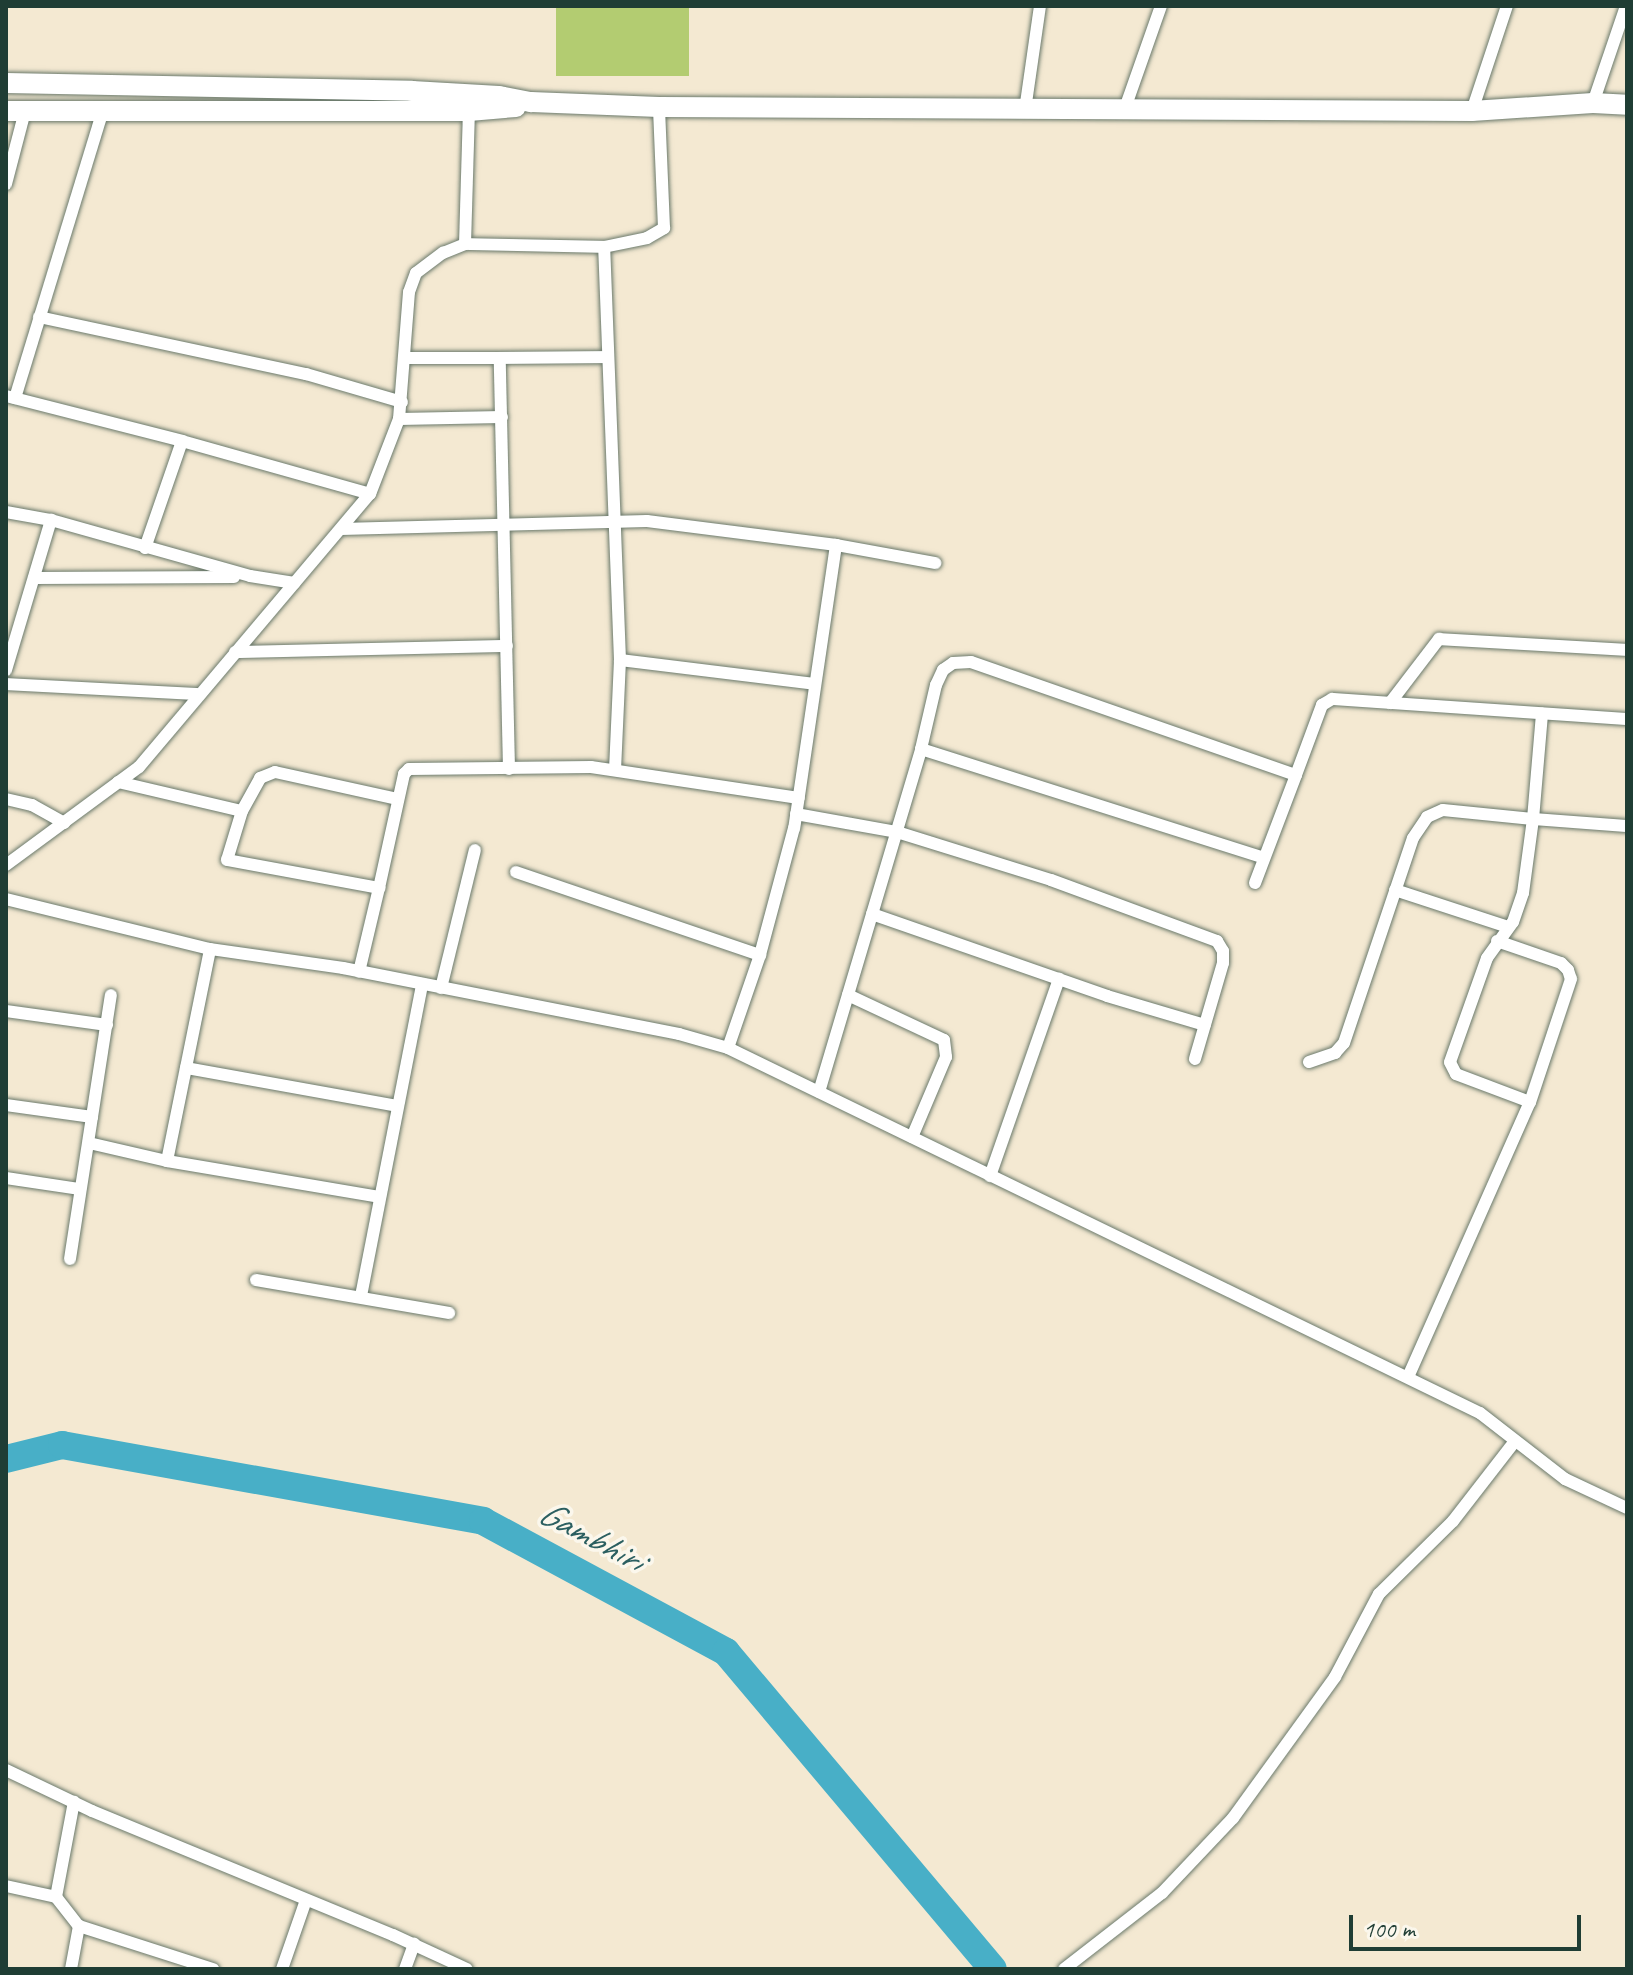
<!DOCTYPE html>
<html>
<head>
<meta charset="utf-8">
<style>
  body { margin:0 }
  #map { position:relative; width:1633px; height:1975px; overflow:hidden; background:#f4e9d2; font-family:Caveat,sans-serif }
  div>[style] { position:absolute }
  .green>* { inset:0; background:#b3cc71; transform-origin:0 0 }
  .river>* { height:28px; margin:-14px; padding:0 14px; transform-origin:14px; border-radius:14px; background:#48afc7 }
  .roads { filter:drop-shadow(0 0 2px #6a796b) drop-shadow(0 0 2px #6a796b) }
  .street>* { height:12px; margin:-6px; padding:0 6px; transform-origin:6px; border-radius:6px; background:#fff }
  .primary>* { height:20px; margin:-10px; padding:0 10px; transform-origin:10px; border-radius:10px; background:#fff }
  span { translate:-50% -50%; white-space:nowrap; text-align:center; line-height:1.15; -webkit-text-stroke:7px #fbf7ec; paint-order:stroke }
  .water-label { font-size:36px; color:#2b5f60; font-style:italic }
  .frame { position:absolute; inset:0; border:8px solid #1f3d34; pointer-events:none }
  .scale { position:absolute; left:1349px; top:1915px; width:232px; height:36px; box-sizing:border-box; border:4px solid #1f3d34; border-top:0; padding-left:10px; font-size:24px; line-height:28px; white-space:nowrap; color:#1f3d34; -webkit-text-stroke:6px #fbf7ec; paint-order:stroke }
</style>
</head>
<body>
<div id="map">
  <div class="green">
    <i style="left:556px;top:6px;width:133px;height:70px"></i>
  </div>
  <div class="river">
    <i style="left:6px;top:1459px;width:58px;rotate:-14deg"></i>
    <i style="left:62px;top:1445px;width:428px;rotate:10.2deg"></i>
    <i style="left:483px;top:1521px;width:276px;rotate:28.3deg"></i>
    <i style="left:726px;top:1652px;width:414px;rotate:49.9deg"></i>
  </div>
  <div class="roads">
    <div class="street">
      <i style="left:1593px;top:103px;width:102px;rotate:-71.2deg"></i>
      <i style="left:1025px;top:110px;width:105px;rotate:-81.8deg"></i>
      <i style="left:1124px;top:111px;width:111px;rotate:-70.6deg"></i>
      <i style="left:1472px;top:111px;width:111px;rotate:-71.6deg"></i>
      <i style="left:6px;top:184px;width:75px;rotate:-75.4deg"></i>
      <i style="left:465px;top:244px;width:139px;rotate:1.2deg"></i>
      <i style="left:39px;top:317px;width:273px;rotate:12.1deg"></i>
      <i style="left:306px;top:374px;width:100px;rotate:16.3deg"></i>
      <i style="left:406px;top:358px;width:94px"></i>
      <i style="left:6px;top:396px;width:182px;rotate:14.3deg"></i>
      <i style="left:15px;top:398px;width:301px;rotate:-73deg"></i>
      <i style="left:399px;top:419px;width:103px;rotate:-1.1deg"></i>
      <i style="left:6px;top:512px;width:46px;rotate:10.1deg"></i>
      <i style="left:51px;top:520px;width:207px;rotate:15.7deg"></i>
      <i style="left:250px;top:576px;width:45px;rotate:9deg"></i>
      <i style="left:341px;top:529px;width:306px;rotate:-1.5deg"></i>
      <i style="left:647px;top:521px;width:191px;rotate:7.2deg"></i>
      <i style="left:836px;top:545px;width:286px;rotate:98.4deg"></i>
      <i style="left:794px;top:828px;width:131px;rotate:105deg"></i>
      <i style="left:760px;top:955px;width:98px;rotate:109deg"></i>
      <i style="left:836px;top:545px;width:101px;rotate:10.3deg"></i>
      <i style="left:145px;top:548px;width:113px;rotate:-70.9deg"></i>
      <i style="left:182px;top:441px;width:195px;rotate:15.7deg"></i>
      <i style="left:34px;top:578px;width:200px;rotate:-0.3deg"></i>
      <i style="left:235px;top:652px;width:272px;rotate:-1.3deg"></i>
      <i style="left:620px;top:660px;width:196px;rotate:7deg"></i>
      <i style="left:6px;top:670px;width:157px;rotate:-73.3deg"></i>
      <i style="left:6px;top:684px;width:194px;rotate:3deg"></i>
      <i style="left:1390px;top:703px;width:81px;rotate:-52.6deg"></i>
      <i style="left:1439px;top:639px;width:188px;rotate:3.3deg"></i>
      <i style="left:921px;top:749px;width:360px;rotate:17.6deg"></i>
      <i style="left:509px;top:769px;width:411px;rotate:-91.3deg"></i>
      <i style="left:500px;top:358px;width:108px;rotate:-0.5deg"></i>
      <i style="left:615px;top:770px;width:110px;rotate:-87.4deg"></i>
      <i style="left:620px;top:660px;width:413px;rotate:-92.2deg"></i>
      <i style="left:604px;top:247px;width:44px;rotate:-11.8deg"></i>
      <i style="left:647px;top:238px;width:20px;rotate:-30deg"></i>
      <i style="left:664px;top:228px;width:121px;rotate:-92.4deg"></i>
      <i style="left:118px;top:782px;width:127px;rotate:13.2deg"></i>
      <i style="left:242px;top:811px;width:51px;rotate:107deg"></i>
      <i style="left:227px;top:860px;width:155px;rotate:10.4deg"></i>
      <i style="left:379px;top:888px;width:86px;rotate:103.4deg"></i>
      <i style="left:6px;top:799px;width:27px;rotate:13deg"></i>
      <i style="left:32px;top:805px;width:37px;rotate:29deg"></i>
      <i style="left:242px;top:811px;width:38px;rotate:-61deg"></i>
      <i style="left:260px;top:778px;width:16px;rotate:-22deg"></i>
      <i style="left:275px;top:772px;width:126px;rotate:12.4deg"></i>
      <i style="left:796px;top:814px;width:103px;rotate:10.1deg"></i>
      <i style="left:897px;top:832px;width:161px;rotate:17.3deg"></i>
      <i style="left:1051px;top:880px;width:177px;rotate:20.2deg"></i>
      <i style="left:1217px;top:941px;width:12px;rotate:59deg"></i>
      <i style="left:1223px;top:951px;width:12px;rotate:90deg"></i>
      <i style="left:1223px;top:963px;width:100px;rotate:106.3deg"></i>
      <i style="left:6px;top:865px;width:165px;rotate:-36.4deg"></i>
      <i style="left:139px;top:767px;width:358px;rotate:-49.8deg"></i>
      <i style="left:370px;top:494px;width:80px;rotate:-68.9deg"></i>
      <i style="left:399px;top:419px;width:127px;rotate:-85.5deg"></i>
      <i style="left:409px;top:292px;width:20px;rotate:-70deg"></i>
      <i style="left:416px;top:273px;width:34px;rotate:-37deg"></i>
      <i style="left:443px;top:253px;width:24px;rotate:-22deg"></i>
      <i style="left:465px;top:244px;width:136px;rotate:-88.3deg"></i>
      <i style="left:516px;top:872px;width:258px;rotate:18.8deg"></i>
      <i style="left:1255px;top:883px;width:116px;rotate:-69.2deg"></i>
      <i style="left:379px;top:888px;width:117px;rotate:-77.6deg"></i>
      <i style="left:404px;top:774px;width:7px;rotate:-45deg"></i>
      <i style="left:409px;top:769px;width:182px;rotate:-0.6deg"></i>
      <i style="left:591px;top:767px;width:210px;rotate:8.5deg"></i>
      <i style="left:1395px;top:890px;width:119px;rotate:18.1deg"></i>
      <i style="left:6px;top:899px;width:210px;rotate:13.8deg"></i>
      <i style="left:210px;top:949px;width:134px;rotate:8.1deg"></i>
      <i style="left:343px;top:968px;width:342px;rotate:11.1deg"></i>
      <i style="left:679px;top:1034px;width:51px;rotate:15.9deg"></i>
      <i style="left:728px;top:1048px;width:836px;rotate:25.89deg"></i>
      <i style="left:1480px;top:1413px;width:108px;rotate:37.8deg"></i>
      <i style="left:1565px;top:1479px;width:68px;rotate:25.1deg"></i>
      <i style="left:872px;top:914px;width:249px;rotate:19.2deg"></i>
      <i style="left:1107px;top:996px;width:102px;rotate:16.5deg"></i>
      <i style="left:1497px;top:941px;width:68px;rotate:19deg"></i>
      <i style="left:1561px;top:963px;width:10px;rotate:45deg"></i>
      <i style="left:1568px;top:970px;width:9px;rotate:72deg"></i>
      <i style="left:1571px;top:979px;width:130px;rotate:108.4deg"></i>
      <i style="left:441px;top:988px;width:142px;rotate:-76.2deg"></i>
      <i style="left:848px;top:995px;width:106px;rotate:25.1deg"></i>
      <i style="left:944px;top:1040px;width:17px;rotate:83deg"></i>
      <i style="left:946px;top:1057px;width:87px;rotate:113deg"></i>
      <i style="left:6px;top:1011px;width:102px;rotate:7.9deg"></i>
      <i style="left:1309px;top:1062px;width:28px;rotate:-19deg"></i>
      <i style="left:1335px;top:1053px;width:13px;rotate:-48deg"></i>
      <i style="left:1344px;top:1043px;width:216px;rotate:-71.4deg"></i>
      <i style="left:1413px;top:838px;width:25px;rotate:-56deg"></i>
      <i style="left:1427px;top:817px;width:17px;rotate:-24deg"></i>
      <i style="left:1443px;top:810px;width:90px;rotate:5.7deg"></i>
      <i style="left:1533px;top:819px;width:106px;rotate:-85.1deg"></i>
      <i style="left:186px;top:1068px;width:214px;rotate:10.2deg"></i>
      <i style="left:819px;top:1092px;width:358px;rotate:-73.4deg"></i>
      <i style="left:921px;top:749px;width:66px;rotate:-76.8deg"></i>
      <i style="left:936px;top:685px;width:17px;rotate:-65deg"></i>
      <i style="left:943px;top:670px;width:12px;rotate:-35deg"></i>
      <i style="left:953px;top:663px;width:18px;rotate:-3deg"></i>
      <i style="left:971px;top:662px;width:344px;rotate:19.2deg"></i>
      <i style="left:1296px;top:775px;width:75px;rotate:-69.6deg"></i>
      <i style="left:1322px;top:705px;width:12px;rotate:-31deg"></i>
      <i style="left:1332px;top:699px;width:296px;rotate:3.9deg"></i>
      <i style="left:6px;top:1105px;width:87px;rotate:7.9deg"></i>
      <i style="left:89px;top:1143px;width:80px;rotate:13deg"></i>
      <i style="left:167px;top:1161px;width:215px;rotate:9.6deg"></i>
      <i style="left:167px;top:1161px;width:216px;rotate:-78.5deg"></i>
      <i style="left:990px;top:1176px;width:209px;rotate:-70.7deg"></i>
      <i style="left:6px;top:1178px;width:75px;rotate:8.5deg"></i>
      <i style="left:70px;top:1259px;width:267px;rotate:-81.2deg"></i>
      <i style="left:256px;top:1280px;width:196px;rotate:9.7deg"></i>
      <i style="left:361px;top:1296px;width:318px;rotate:-78.9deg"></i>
      <i style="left:1408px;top:1377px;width:301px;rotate:-66.1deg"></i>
      <i style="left:1530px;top:1102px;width:79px;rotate:-159.3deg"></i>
      <i style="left:1456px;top:1074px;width:13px;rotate:-117deg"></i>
      <i style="left:1450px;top:1062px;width:110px;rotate:-70.4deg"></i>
      <i style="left:1487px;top:958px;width:44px;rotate:-54.2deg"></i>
      <i style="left:1513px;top:922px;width:31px;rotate:-71deg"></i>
      <i style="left:1523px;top:893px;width:75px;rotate:-82.3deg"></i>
      <i style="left:1533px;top:819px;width:94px;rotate:4.3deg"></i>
      <i style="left:6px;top:1770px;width:95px;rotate:25.5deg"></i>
      <i style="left:92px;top:1811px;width:326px;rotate:22.4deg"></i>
      <i style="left:393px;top:1935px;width:81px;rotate:24.7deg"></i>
      <i style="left:6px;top:1886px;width:51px;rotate:12.4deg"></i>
      <i style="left:56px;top:1897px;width:97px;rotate:-79.3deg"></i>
      <i style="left:56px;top:1897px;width:37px;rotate:52deg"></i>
      <i style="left:79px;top:1926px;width:141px;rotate:17.8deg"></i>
      <i style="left:71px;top:1969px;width:44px;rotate:-79.5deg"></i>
      <i style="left:282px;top:1969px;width:73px;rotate:-70.8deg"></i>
      <i style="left:405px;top:1969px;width:27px;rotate:-70deg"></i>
      <i style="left:1064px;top:1969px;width:124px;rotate:-37.8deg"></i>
      <i style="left:1162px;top:1893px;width:103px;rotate:-46.6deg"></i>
      <i style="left:1233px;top:1818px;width:174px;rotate:-54.1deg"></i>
      <i style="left:1335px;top:1677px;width:94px;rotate:-62.1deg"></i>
      <i style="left:1379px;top:1594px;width:104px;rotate:-44.6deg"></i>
      <i style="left:1453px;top:1521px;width:101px;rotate:-52.2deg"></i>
    </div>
    <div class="primary">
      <i style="left:6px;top:83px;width:406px;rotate:1.1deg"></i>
      <i style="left:412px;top:91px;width:87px;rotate:3.3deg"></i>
      <i style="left:499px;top:96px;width:33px;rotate:11deg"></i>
      <i style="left:531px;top:102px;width:128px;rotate:2.2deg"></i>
      <i style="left:659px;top:107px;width:813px;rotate:0.28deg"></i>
      <i style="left:1472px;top:111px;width:121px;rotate:-3.8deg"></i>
      <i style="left:1593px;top:103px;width:34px;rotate:3deg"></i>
      <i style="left:6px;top:111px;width:463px"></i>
      <i style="left:469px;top:111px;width:47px;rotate:-4.9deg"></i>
    </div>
  </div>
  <div class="water-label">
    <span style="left:591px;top:1536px;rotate:28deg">Gambhiri</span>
  </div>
  <div class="frame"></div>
  <div class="scale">100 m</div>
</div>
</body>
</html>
